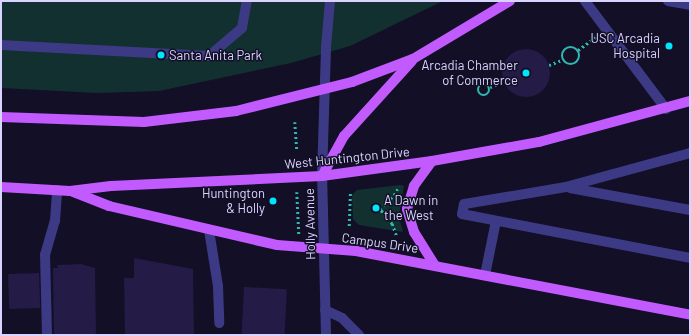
<!DOCTYPE html>
<html>
<head>
<meta charset="utf-8">
<style>
  body { margin:0 }
  #map { position:relative; width:691px; height:336px; overflow:hidden; background:#130f26; font-family:Barlow,sans-serif }
  div>[style] { position:absolute }
  .green>* { inset:0; background:#12302f }
  .building>* { inset:0; background:#241b47; transform-origin:0 0 }
  .round { border-radius:50% }
  .path>* { height:2.5px; margin-top:-1.25px; transform-origin:0; background:repeating-linear-gradient(90deg,#2fb8b0 0 2px,transparent 0 5px) }
  .path>.ring { margin:-1.25px; padding:0; box-sizing:content-box; background:none; border:2.5px solid #2fb8b0; border-radius:50% }
  .minor>* { height:10px; margin:-5px; padding:0 5px; transform-origin:5px; border-radius:5px; background:#3d3a85 }
  .major>* { height:10px; margin:-5px; padding:0 5px; transform-origin:5px; border-radius:5px; background:#c25bff }
  .dots>* { width:11px; height:11px; translate:-50% -50%; box-sizing:border-box; border:2px solid #130f26; border-radius:50% }
  span { translate:-50% -50%; white-space:nowrap; text-align:center; line-height:1.15; -webkit-text-stroke:3px #130f26; paint-order:stroke }
  .poi-label { font-size:13px; color:#d9d4ff }
  .right { translate:-100% -50%; text-align:right }
  .left { translate:0 -50%; text-align:left }
  .street-label { font-size:13px; color:#d9d4ff }
  .frame { position:absolute; inset:0; border:2px solid #d9d4ff; pointer-events:none }
</style>
</head>
<body>
<div id="map">
  <div class="green">
    <i style="clip-path:polygon(1px 1px,443px 1px,350px 46px,291px 63px,159px 91px,97px 93px,1px 88px)"></i>
    <i style="clip-path:polygon(400px 185px,404px 186px,399px 217px,403px 232px,359px 225px,353px 219px,352px 195px,357px 190px)"></i>
  </div>
  <div class="building">
    <i class="round" style="left:502px;top:49px;width:48px;height:48px"></i>
    <i style="clip-path:polygon(134px 258px,193px 269px,194px 335px,125px 335px,124px 278px,134px 278px)"></i>
    <i style="clip-path:polygon(81px 264px,95px 268px,96px 335px,54px 335px,53px 268px,58px 268px,57px 265px)"></i>
    <i style="left:39px;top:273px;width:35px;height:31px;rotate:88deg"></i>
    <i style="left:244px;top:287px;width:43px;height:48px;rotate:3deg"></i>
  </div>
  <div class="path">
    <i class="ring" style="left:562px;top:47px;width:15.5px;height:15.5px"></i>
    <i style="left:578px;top:50px;width:22px;rotate:-36deg"></i>
    <i style="left:549px;top:65px;width:14px;rotate:-21deg"></i>
    <i class="ring" style="left:478px;top:84px;width:9.5px;height:9.5px"></i>
    <i style="left:490px;top:87px;width:14px;rotate:-21deg"></i>
    <i style="left:295px;top:122px;width:29px;rotate:86deg"></i>
    <i style="left:297px;top:192px;width:43px;rotate:87.3deg"></i>
    <i style="left:349px;top:226px;width:35px;rotate:-88deg"></i>
    <i style="left:396px;top:235px;width:12px;rotate:-110deg"></i>
    <i style="left:392px;top:224px;width:16px;rotate:-130deg"></i>
    <i style="left:382px;top:212px;width:4px;rotate:-124deg"></i>
    <i style="left:380px;top:209px;width:2px;rotate:-117deg"></i>
    <i style="left:379px;top:207px;width:4px;rotate:-166deg"></i>
    <i style="left:375px;top:206px;width:4px;rotate:124deg"></i>
    <i style="left:373px;top:209px;width:4px;rotate:27deg"></i>
    <i style="left:377px;top:211px;width:4px;rotate:-34deg"></i>
    <i style="left:380px;top:209px;width:20px;rotate:-45deg"></i>
    <i style="left:394px;top:195px;width:10px;rotate:-61deg"></i>
  </div>
  <div class="minor">
    <i style="left:585px;top:1px;width:135px;rotate:53.1deg"></i>
    <i style="left:668px;top:1px;width:22px;rotate:10deg"></i>
    <i style="left:1px;top:45px;width:208px;rotate:3deg"></i>
    <i style="left:209px;top:56px;width:43px;rotate:-40.3deg"></i>
    <i style="left:242px;top:28px;width:27px;rotate:-80deg"></i>
    <i style="left:690px;top:153px;width:129px;rotate:164.7deg"></i>
    <i style="left:566px;top:187px;width:103px;rotate:170.5deg"></i>
    <i style="left:464px;top:204px;width:10px;rotate:101deg"></i>
    <i style="left:462px;top:214px;width:232px;rotate:10.9deg"></i>
    <i style="left:570px;top:188px;width:122px;rotate:10.4deg"></i>
    <i style="left:209px;top:230px;width:57px;rotate:80.9deg"></i>
    <i style="left:218px;top:286px;width:37px;rotate:88deg"></i>
    <i style="left:485px;top:275px;width:55px;rotate:-78.5deg"></i>
    <i style="left:325px;top:310px;width:19px;rotate:25deg"></i>
    <i style="left:342px;top:318px;width:24px;rotate:45deg"></i>
    <i style="left:47px;top:335px;width:80px;rotate:-91.4deg"></i>
    <i style="left:45px;top:255px;width:35px;rotate:-74deg"></i>
    <i style="left:55px;top:221px;width:31px;rotate:-86deg"></i>
    <i style="left:326px;top:335px;width:159px;rotate:-91.4deg"></i>
    <i style="left:322px;top:176px;width:129px;rotate:-88.2deg"></i>
    <i style="left:326px;top:47px;width:46px;rotate:-85deg"></i>
  </div>
  <div class="major">
    <i style="left:1px;top:117px;width:143px;rotate:2deg"></i>
    <i style="left:144px;top:122px;width:93px;rotate:-6.8deg"></i>
    <i style="left:236px;top:111px;width:120px;rotate:-14deg"></i>
    <i style="left:352px;top:82px;width:65px;rotate:-20.7deg"></i>
    <i style="left:413px;top:59px;width:113px;rotate:-30.9deg"></i>
    <i style="left:432px;top:161px;width:31px;rotate:126deg"></i>
    <i style="left:414px;top:186px;width:24px;rotate:107deg"></i>
    <i style="left:407px;top:209px;width:24px;rotate:73deg"></i>
    <i style="left:414px;top:232px;width:39px;rotate:58deg"></i>
    <i style="left:322px;top:176px;width:46px;rotate:-61.2deg"></i>
    <i style="left:344px;top:136px;width:101px;rotate:-47.8deg"></i>
    <i style="left:1px;top:187px;width:69px;rotate:3.3deg"></i>
    <i style="left:70px;top:191px;width:41px;rotate:-7deg"></i>
    <i style="left:111px;top:186px;width:211px;rotate:-2.7deg"></i>
    <i style="left:322px;top:176px;width:111px;rotate:-7.8deg"></i>
    <i style="left:432px;top:161px;width:109px;rotate:-10.1deg"></i>
    <i style="left:539px;top:142px;width:156px;rotate:-15.2deg"></i>
    <i style="left:71px;top:191px;width:41px;rotate:21.5deg"></i>
    <i style="left:109px;top:206px;width:172px;rotate:13.1deg"></i>
    <i style="left:277px;top:245px;width:79px;rotate:4.3deg"></i>
    <i style="left:356px;top:251px;width:340px;rotate:10.8deg"></i>
  </div>
  <div class="dots">
    <i style="left:669px;top:46px;background:#00e5ff"></i>
    <i style="left:161px;top:55px;background:#00e5ff"></i>
    <i style="left:526px;top:73px;background:#00e5ff"></i>
    <i style="left:273px;top:201px;background:#00e5ff"></i>
    <i style="left:376px;top:208px;background:#00e5ff"></i>
  </div>
  <div class="poi-label">
    <span class="right" style="left:660px;top:46px">USC Arcadia<br>Hospital</span>
    <span class="left" style="left:169px;top:55px">Santa Anita Park</span>
    <span class="right" style="left:518px;top:73px">Arcadia Chamber<br>of Commerce</span>
    <span class="right" style="left:265px;top:201px">Huntington<br>&amp; Holly</span>
    <span class="left" style="left:384px;top:208px">A Dawn in<br>the West</span>
  </div>
  <div class="street-label">
    <span style="left:347px;top:158px;rotate:-6deg">West Huntington Drive</span>
    <span style="left:310px;top:224px;rotate:-91deg">Holly Avenue</span>
    <span style="left:380px;top:243px;rotate:8deg">Campus Drive</span>
  </div>
  <div class="frame"></div>
</div>
</body>
</html>
